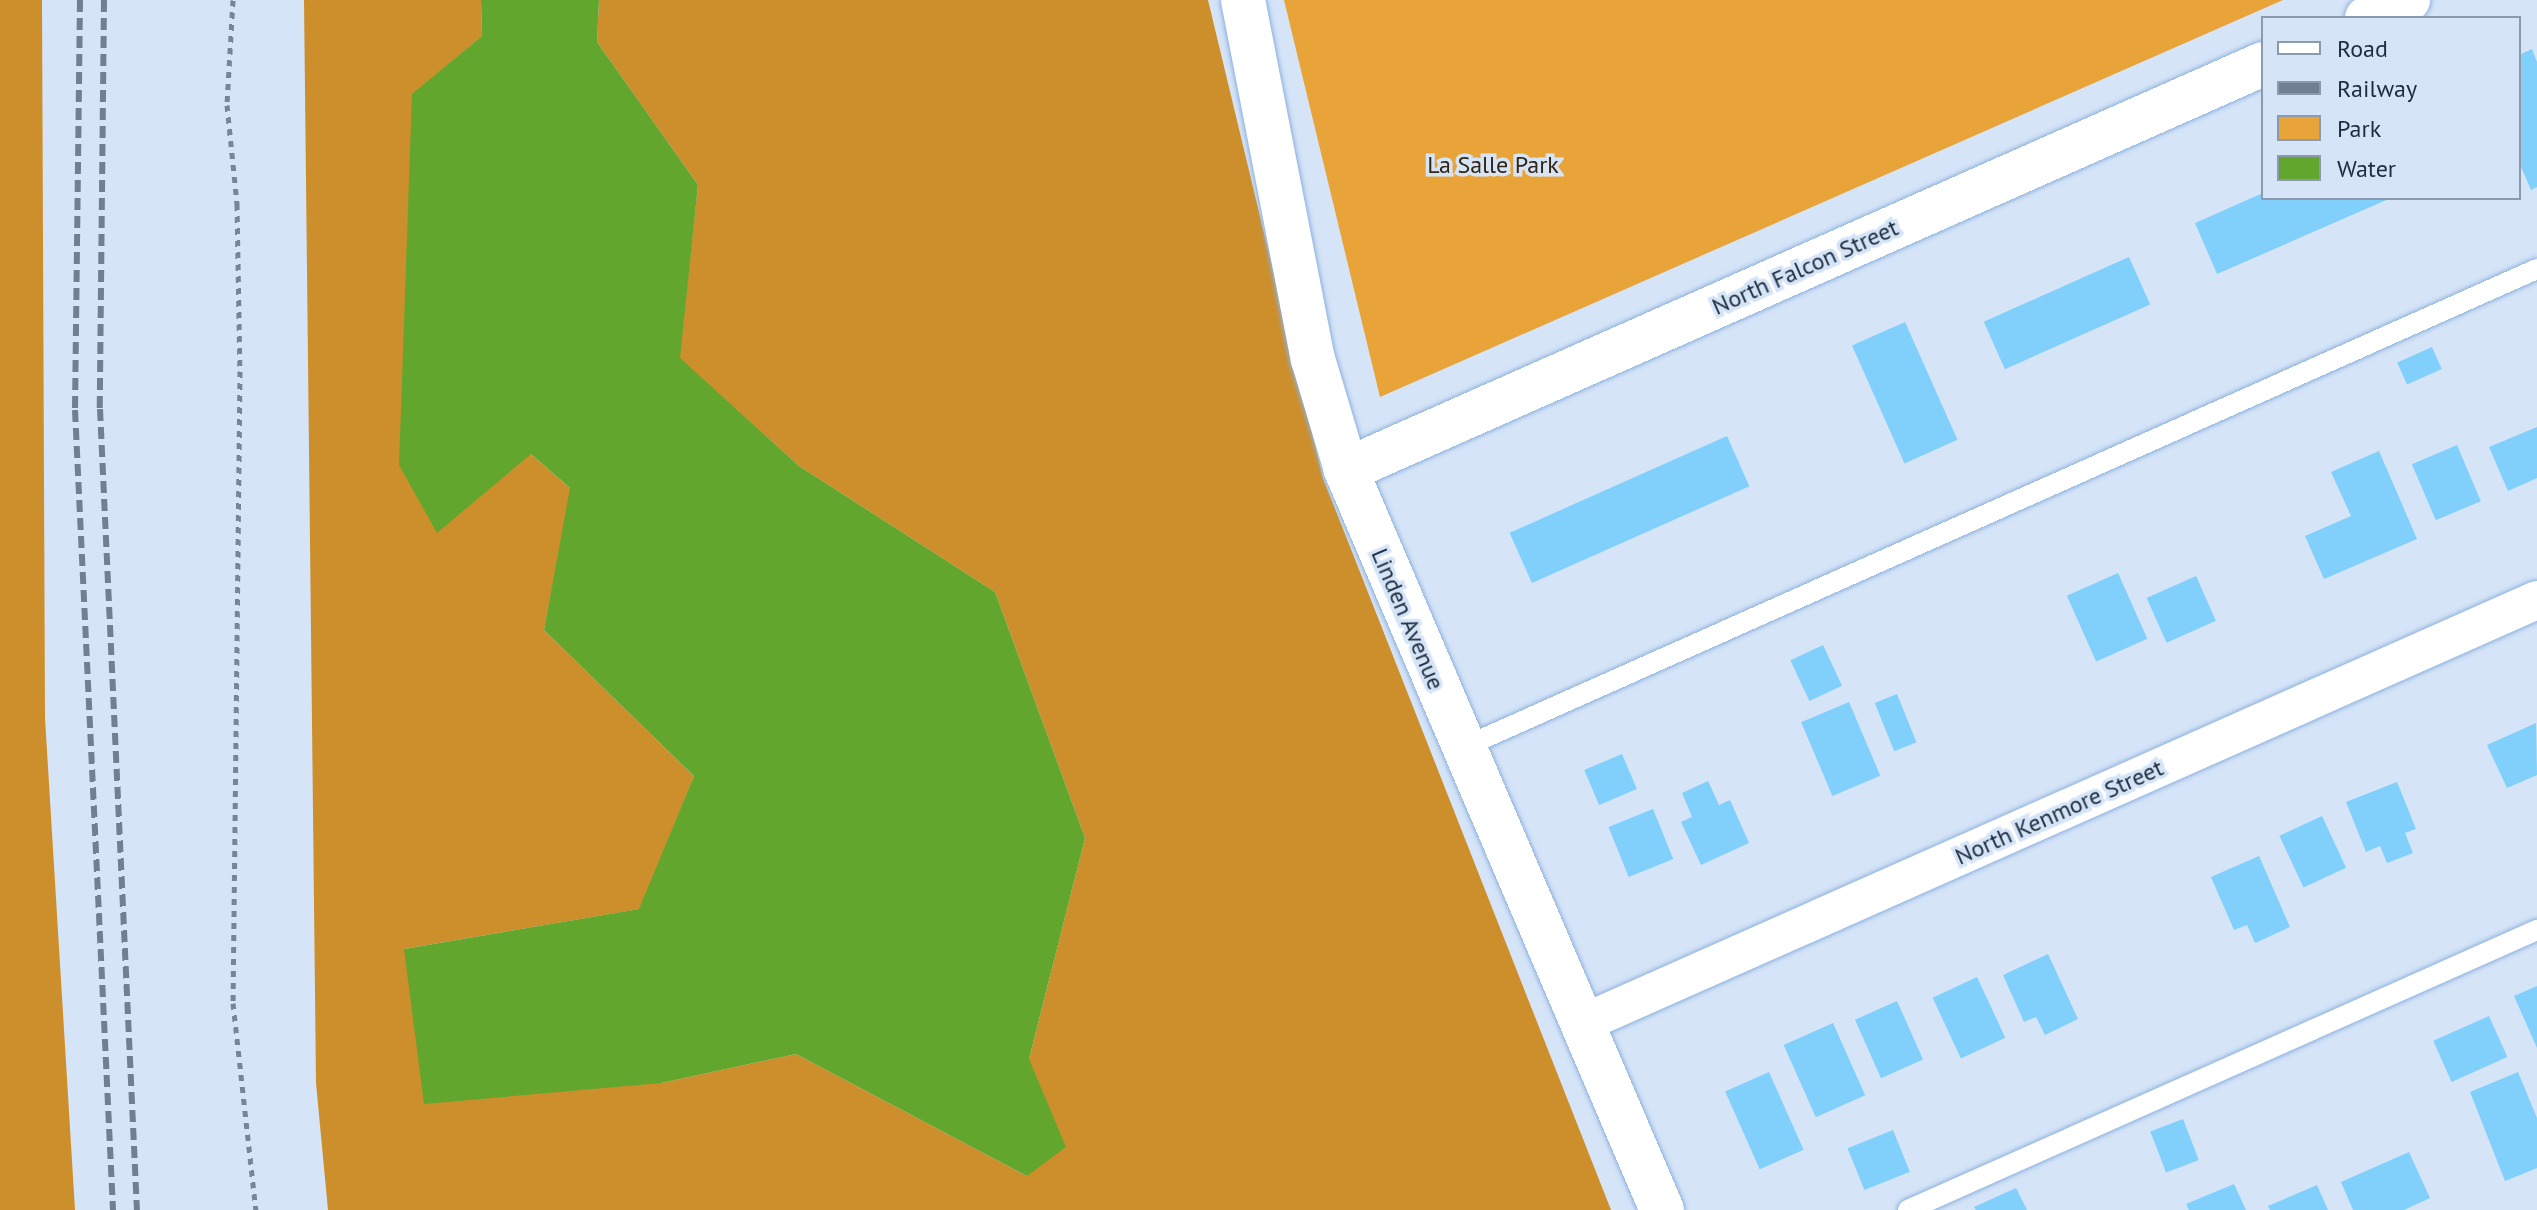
<!DOCTYPE html>
<html>
<head>
<meta charset="utf-8">
<style>
  body { margin:0 }
  #map { position:relative; width:2537px; height:1210px; overflow:hidden; background:#d5e4f7; font-family:"PT Sans",sans-serif }
  div>[style] { position:absolute }
  .green>* { inset:0; background:#e9a439 }
  .forest>* { inset:0; background:#cd8f2b }
  .water>* { inset:0; background:#63a62e }
  .building>* { inset:0; background:#81d0fc; transform-origin:0 0 }
  .path>* { height:5px; margin-top:-2.5px; transform-origin:0; background:repeating-linear-gradient(90deg,#768597 0 6px,transparent 0 12px) }
  .roads { filter:drop-shadow(0 0 2px #8cb1de) drop-shadow(0 0 2px #8cb1de) }
  .service>* { height:20px; margin:-10px; padding:0 10px; transform-origin:10px; border-radius:10px; background:#fff }
  .minor>* { height:38px; margin:-19px; padding:0 19px; transform-origin:19px; border-radius:19px; background:#fff }
  .tertiary>* { height:44px; margin:-22px; padding:0 22px; transform-origin:22px; border-radius:22px; background:#fff }
  .rail>* { height:6px; margin-top:-3px; transform-origin:0; background:repeating-linear-gradient(90deg,#717f92 0 12px,transparent 0 18px) }
  span { translate:-50% -50%; white-space:nowrap; text-align:center; line-height:1.15; -webkit-text-stroke:7px #d5e4f7; paint-order:stroke }
  .park-label { font-size:24px; color:#352612 }
  .street-label { font-size:24px; color:#1e2c3e }
  .legend { position:absolute; left:2261px; top:16px; width:260px; height:184px; box-sizing:border-box; background:#d5e4f7; border:2px solid #8c9aad; margin:0; padding:10px 14px; list-style:none; font-size:24px; color:#1e2c3e }
  .legend li { display:flex; align-items:center; gap:16px; height:40px }
  .legend b { width:40px; border:2px solid #8c9aad }
</style>
</head>
<body>
<div id="map">
  <div class="green">
    <i style="clip-path:polygon(1284px 0,2283px 0,1380px 397px)"></i>
  </div>
  <div class="forest">
    <i style="clip-path:polygon(0 0,42px 0,45px 718px,75px 1210px,0 1210px)"></i>
    <i style="clip-path:polygon(304px 0,481px 0,482px 36px,412px 95px,531px 454px,571px 489px,544px 630px,694px 776px,640px 909px,404px 949px,661px 1083px,796px 1054px,1027px 1176px,1029px 1059px,1085px 838px,995px 592px,799px 466px,679px 358px,698px 185px,597px 42px,599px 0,1208px 0,1323px 478px,1611px 1210px,328px 1210px,316px 1083px)"></i>
  </div>
  <div class="water">
    <i style="clip-path:polygon(481px 0,599px 0,597px 42px,698px 185px,680px 358px,799px 466px,995px 592px,1085px 838px,1029px 1059px,1066px 1147px,1027px 1176px,796px 1054px,661px 1083px,424px 1104px,404px 949px,639px 909px,694px 776px,544px 630px,570px 488px,531px 454px,437px 533px,399px 465px,412px 94px,482px 36px)"></i>
  </div>
  <div class="building">
    <i style="clip-path:polygon(2532px 49px,2537px 62px,2537px 187px,2531px 190px,2519px 162px,2519px 55px)"></i>
    <i style="clip-path:polygon(2263px 193px,2263px 198px,2391px 198px,2217px 274px,2195px 223px)"></i>
    <i style="left:2129px;top:257px;width:52px;height:159px;rotate:66deg"></i>
    <i style="left:1905px;top:322px;width:129px;height:58px;rotate:66deg"></i>
    <i style="left:2432px;top:347px;width:24px;height:38px;rotate:66deg"></i>
    <i style="clip-path:polygon(2537px 427px,2537px 478px,2508px 491px,2489px 447px)"></i>
    <i style="left:1727px;top:436px;width:55px;height:238px;rotate:66deg"></i>
    <i style="left:2457px;top:445px;width:61px;height:49px;rotate:67deg"></i>
    <i style="clip-path:polygon(2379px 451px,2417px 539px,2324px 579px,2305px 536px,2351px 516px,2331px 472px)"></i>
    <i style="left:2118px;top:573px;width:72px;height:56px;rotate:66deg"></i>
    <i style="left:2196px;top:576px;width:49px;height:54px;rotate:66deg"></i>
    <i style="left:1823px;top:645px;width:45px;height:36px;rotate:65deg"></i>
    <i style="left:1897px;top:694px;width:52px;height:24px;rotate:68deg"></i>
    <i style="left:1849px;top:702px;width:80px;height:52px;rotate:67deg"></i>
    <i style="clip-path:polygon(2536px 723px,2537px 775px,2507px 788px,2487px 745px)"></i>
    <i style="left:1622px;top:754px;width:38px;height:41px;rotate:67deg"></i>
    <i style="clip-path:polygon(1708px 781px,1719px 805px,1730px 800px,1749px 843px,1701px 865px,1681px 822px,1692px 817px,1682px 793px)"></i>
    <i style="clip-path:polygon(2397px 782px,2416px 829px,2405px 833px,2413px 853px,2387px 863px,2380px 846px,2366px 852px,2346px 802px)"></i>
    <i style="left:1653px;top:809px;width:54px;height:48px;rotate:68deg"></i>
    <i style="left:2322px;top:816px;width:57px;height:47px;rotate:65deg"></i>
    <i style="clip-path:polygon(2259px 856px,2290px 927px,2255px 943px,2247px 925px,2234px 930px,2211px 877px)"></i>
    <i style="clip-path:polygon(2048px 954px,2078px 1019px,2045px 1035px,2036px 1017px,2024px 1022px,2003px 975px)"></i>
    <i style="left:1977px;top:977px;width:67px;height:49px;rotate:65deg"></i>
    <i style="clip-path:polygon(2537px 986px,2537px 1048px,2514px 996px)"></i>
    <i style="left:1897px;top:1001px;width:64px;height:46px;rotate:66deg"></i>
    <i style="left:2489px;top:1016px;width:45px;height:61px;rotate:66deg"></i>
    <i style="left:1833px;top:1023px;width:79px;height:54px;rotate:66deg"></i>
    <i style="left:1769px;top:1072px;width:85px;height:48px;rotate:66deg"></i>
    <i style="clip-path:polygon(2518px 1072px,2537px 1118px,2537px 1168px,2505px 1181px,2470px 1092px)"></i>
    <i style="left:2183px;top:1119px;width:44px;height:35px;rotate:69deg"></i>
    <i style="left:1893px;top:1130px;width:45px;height:49px;rotate:68deg"></i>
    <i style="clip-path:polygon(2409px 1152px,2430px 1198px,2404px 1210px,2353px 1210px,2341px 1182px)"></i>
    <i style="clip-path:polygon(2234px 1184px,2246px 1210px,2189px 1210px,2186px 1204px)"></i>
    <i style="clip-path:polygon(2317px 1185px,2328px 1210px,2270px 1210px,2268px 1206px)"></i>
    <i style="clip-path:polygon(2016px 1188px,2027px 1210px,1976px 1210px,1974px 1207px)"></i>
  </div>
  <div class="path">
    <i style="left:233px;top:0;width:105px;rotate:93.3deg"></i>
    <i style="left:227px;top:105px;width:100px;rotate:84.2deg"></i>
    <i style="left:237px;top:204px;width:167px;rotate:89deg"></i>
    <i style="left:240px;top:371px;width:632px;rotate:90.63deg"></i>
    <i style="left:233px;top:1003px;width:208px;rotate:83.7deg"></i>
  </div>
  <div class="roads">
    <div class="service">
      <i style="left:1462px;top:748px;width:1177px;rotate:-24.02deg"></i>
      <i style="left:1908px;top:1210px;width:689px;rotate:-24deg"></i>
    </div>
    <div class="minor">
      <i style="left:1581px;top:1024px;width:1046px;rotate:-23.92deg"></i>
    </div>
    <div class="tertiary">
      <i style="left:1243px;top:0;width:366px;rotate:79deg"></i>
      <i style="left:1313px;top:359px;width:116px;rotate:73.4deg"></i>
      <i style="left:1346px;top:470px;width:805px;rotate:66.88deg"></i>
      <i style="left:2367px;top:18px;width:45px;rotate:-23.7deg"></i>
      <i style="left:1346px;top:470px;width:1003px;rotate:-23.88deg"></i>
    </div>
  </div>
  <div class="rail">
    <i style="left:80px;top:0;width:410px;rotate:90.7deg"></i>
    <i style="left:75px;top:410px;width:801px;rotate:87.28deg"></i>
    <i style="left:104px;top:0;width:409px;rotate:90.6deg"></i>
    <i style="left:100px;top:409px;width:802px;rotate:87.36deg"></i>
  </div>
  <div class="park-label">
    <span style="left:1493px;top:165px">La Salle Park</span>
  </div>
  <div class="street-label">
    <span style="left:1805px;top:267px;rotate:-24deg">North Falcon Street</span>
    <span style="left:1408px;top:619px;rotate:67deg">Linden Avenue</span>
    <span style="left:2059px;top:812px;rotate:-24deg">North Kenmore Street</span>
  </div>
  <ul class="legend">
  <li><b style="height:10px;background:#fff"></b>Road</li>
  <li><b style="height:10px;background:#717f92"></b>Railway</li>
  <li><b style="height:22px;background:#e9a439"></b>Park</li>
  <li><b style="height:22px;background:#63a62e"></b>Water</li>
  </ul>
</div>
</body>
</html>
